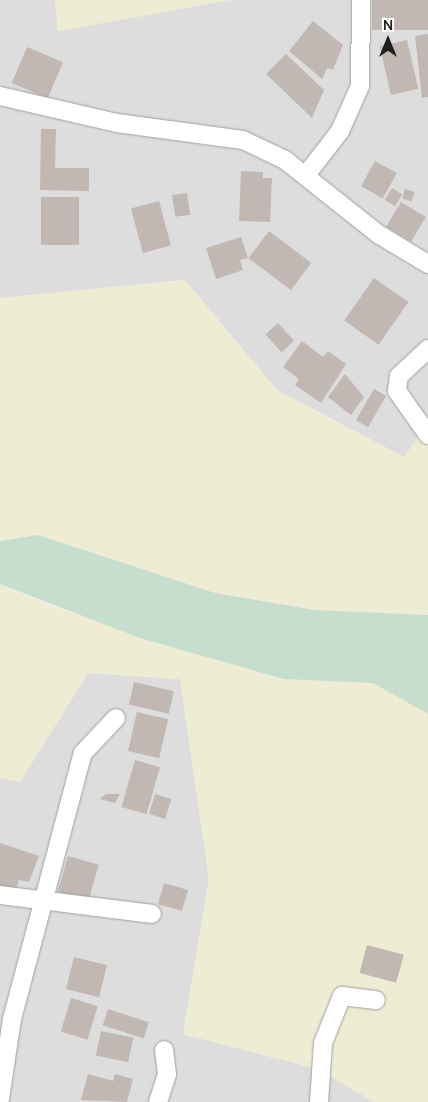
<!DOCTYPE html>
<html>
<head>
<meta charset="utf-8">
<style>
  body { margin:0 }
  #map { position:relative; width:428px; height:1102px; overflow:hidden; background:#f1ece7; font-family:Manrope,sans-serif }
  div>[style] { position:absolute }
  .residential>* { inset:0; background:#deddde }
  .farmland>* { inset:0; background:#eeecd3 }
  .wetland>* { inset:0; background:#c5dece }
  .building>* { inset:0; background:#c1b7b3; transform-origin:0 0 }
  .roads { filter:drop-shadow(0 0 1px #a1a1a1) drop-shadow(0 0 1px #a1a1a1) }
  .minor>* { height:18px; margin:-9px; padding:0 9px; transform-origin:9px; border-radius:9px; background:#fff }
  span { translate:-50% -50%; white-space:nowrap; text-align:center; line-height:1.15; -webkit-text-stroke:4.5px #fff; paint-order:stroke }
  .north { position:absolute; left:363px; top:15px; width:50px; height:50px; -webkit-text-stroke:4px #fff; paint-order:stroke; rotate:0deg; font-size:14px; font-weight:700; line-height:20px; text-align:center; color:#202020 }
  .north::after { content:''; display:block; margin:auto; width:18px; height:22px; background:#202020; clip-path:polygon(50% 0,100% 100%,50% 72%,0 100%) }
</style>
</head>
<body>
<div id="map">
  <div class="residential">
    <i style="clip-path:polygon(0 0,55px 0,58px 31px,230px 0,428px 0,428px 423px,404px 457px,277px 390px,185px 280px,0 298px)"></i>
    <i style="clip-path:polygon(88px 673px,180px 679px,209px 879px,183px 1034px,318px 1069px,374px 1102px,0 1102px,0 778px,20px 782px)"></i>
  </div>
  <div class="farmland">
    <i style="clip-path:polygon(55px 0,230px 0,58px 31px)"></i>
    <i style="clip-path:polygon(185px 280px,277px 390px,404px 457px,428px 423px,428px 615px,315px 610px,215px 593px,38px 535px,0 541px,0 298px)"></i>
    <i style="clip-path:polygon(0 584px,50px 606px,284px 679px,373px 683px,428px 714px,428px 1102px,374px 1102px,318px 1069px,183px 1034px,209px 879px,180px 679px,88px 673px,20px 782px,0 778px)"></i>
  </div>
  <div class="wetland">
    <i style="clip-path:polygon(38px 535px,215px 593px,315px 610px,428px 615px,428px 714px,373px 683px,284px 679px,140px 638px,0 584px,0 541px)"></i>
  </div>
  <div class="building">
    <i style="left:428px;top:0;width:30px;height:56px;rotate:90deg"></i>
    <i style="clip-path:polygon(313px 21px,343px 45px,333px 70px,327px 68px,322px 79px,289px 51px)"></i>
    <i style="clip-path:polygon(428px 34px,428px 97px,422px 98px,415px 36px)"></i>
    <i style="left:407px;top:40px;width:50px;height:28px;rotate:77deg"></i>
    <i style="left:27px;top:47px;width:39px;height:39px;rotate:23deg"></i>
    <i style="clip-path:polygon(286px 54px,324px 90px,312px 118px,266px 74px)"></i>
    <i style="clip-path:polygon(41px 129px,56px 129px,55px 168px,89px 168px,89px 191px,40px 190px)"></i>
    <i style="left:375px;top:161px;width:25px;height:29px;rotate:29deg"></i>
    <i style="clip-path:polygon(241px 171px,263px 172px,263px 178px,272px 178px,270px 222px,239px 221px)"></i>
    <i style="left:392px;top:188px;width:12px;height:14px;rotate:31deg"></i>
    <i style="left:405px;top:189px;width:10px;height:10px;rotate:17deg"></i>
    <i style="left:187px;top:193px;width:22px;height:15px;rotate:82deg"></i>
    <i style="left:41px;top:197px;width:38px;height:48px"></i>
    <i style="left:159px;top:201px;width:46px;height:29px;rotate:75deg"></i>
    <i style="left:401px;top:202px;width:29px;height:29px;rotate:31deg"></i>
    <i style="left:269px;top:231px;width:53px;height:34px;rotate:37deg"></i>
    <i style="clip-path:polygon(241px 237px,248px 258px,240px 260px,243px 270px,216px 279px,206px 248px)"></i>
    <i style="left:374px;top:278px;width:42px;height:52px;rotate:35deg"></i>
    <i style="left:278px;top:323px;width:24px;height:17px;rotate:48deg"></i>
    <i style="clip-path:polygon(302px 341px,323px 357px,328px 351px,346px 364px,321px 403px,295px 385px,299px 379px,283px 367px)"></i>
    <i style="clip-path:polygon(345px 374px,364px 397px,351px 415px,328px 397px)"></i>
    <i style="left:374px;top:389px;width:14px;height:36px;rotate:30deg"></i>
    <i style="left:134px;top:682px;width:41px;height:23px;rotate:13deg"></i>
    <i style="left:137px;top:712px;width:32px;height:40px;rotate:13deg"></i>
    <i style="left:135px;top:760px;width:26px;height:49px;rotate:16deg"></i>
    <i style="clip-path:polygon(106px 794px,120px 794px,115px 803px,100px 799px)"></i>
    <i style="left:155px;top:794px;width:17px;height:21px;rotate:17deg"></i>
    <i style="clip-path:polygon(0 843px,39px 856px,29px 882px,19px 880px,16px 889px,0 886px)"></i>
    <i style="left:68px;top:856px;width:32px;height:37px;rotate:16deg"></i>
    <i style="left:164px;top:883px;width:25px;height:22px;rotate:16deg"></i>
    <i style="left:367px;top:945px;width:38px;height:29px;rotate:15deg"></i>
    <i style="left:74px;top:957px;width:34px;height:33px;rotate:14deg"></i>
    <i style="left:71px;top:998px;width:28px;height:35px;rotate:17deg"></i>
    <i style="left:108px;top:1009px;width:43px;height:17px;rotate:18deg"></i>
    <i style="left:101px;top:1031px;width:33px;height:25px;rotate:12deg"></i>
    <i style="clip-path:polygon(88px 1074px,113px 1081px,115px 1074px,133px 1079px,127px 1102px,81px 1100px)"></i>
  </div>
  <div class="roads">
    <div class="minor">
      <i style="left:0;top:96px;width:120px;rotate:13deg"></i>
      <i style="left:117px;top:123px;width:127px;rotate:7.7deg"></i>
      <i style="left:243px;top:140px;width:47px;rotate:25.5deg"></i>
      <i style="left:285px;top:160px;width:119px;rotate:38.5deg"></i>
      <i style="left:378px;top:234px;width:58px;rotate:31deg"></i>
      <i style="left:306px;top:175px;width:56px;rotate:-52.3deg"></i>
      <i style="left:340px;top:131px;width:49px;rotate:-66deg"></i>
      <i style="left:360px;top:86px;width:86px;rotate:-89.3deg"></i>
      <i style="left:428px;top:349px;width:40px;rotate:137deg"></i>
      <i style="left:399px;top:376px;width:15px;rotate:98deg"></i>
      <i style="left:397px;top:391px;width:54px;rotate:54.8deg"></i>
      <i style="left:0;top:895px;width:153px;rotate:7.1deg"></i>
      <i style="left:0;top:1099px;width:81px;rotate:-81.5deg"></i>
      <i style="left:12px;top:1019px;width:275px;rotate:-75.1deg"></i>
      <i style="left:83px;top:753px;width:48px;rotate:-46.7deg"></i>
      <i style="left:158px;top:1102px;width:29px;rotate:-72deg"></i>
      <i style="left:167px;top:1074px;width:24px;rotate:-97deg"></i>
      <i style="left:319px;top:1102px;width:59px;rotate:-86.1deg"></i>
      <i style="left:323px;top:1043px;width:51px;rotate:-68deg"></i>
      <i style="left:342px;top:996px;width:34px;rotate:7deg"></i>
    </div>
  </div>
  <div class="north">N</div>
</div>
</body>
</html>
